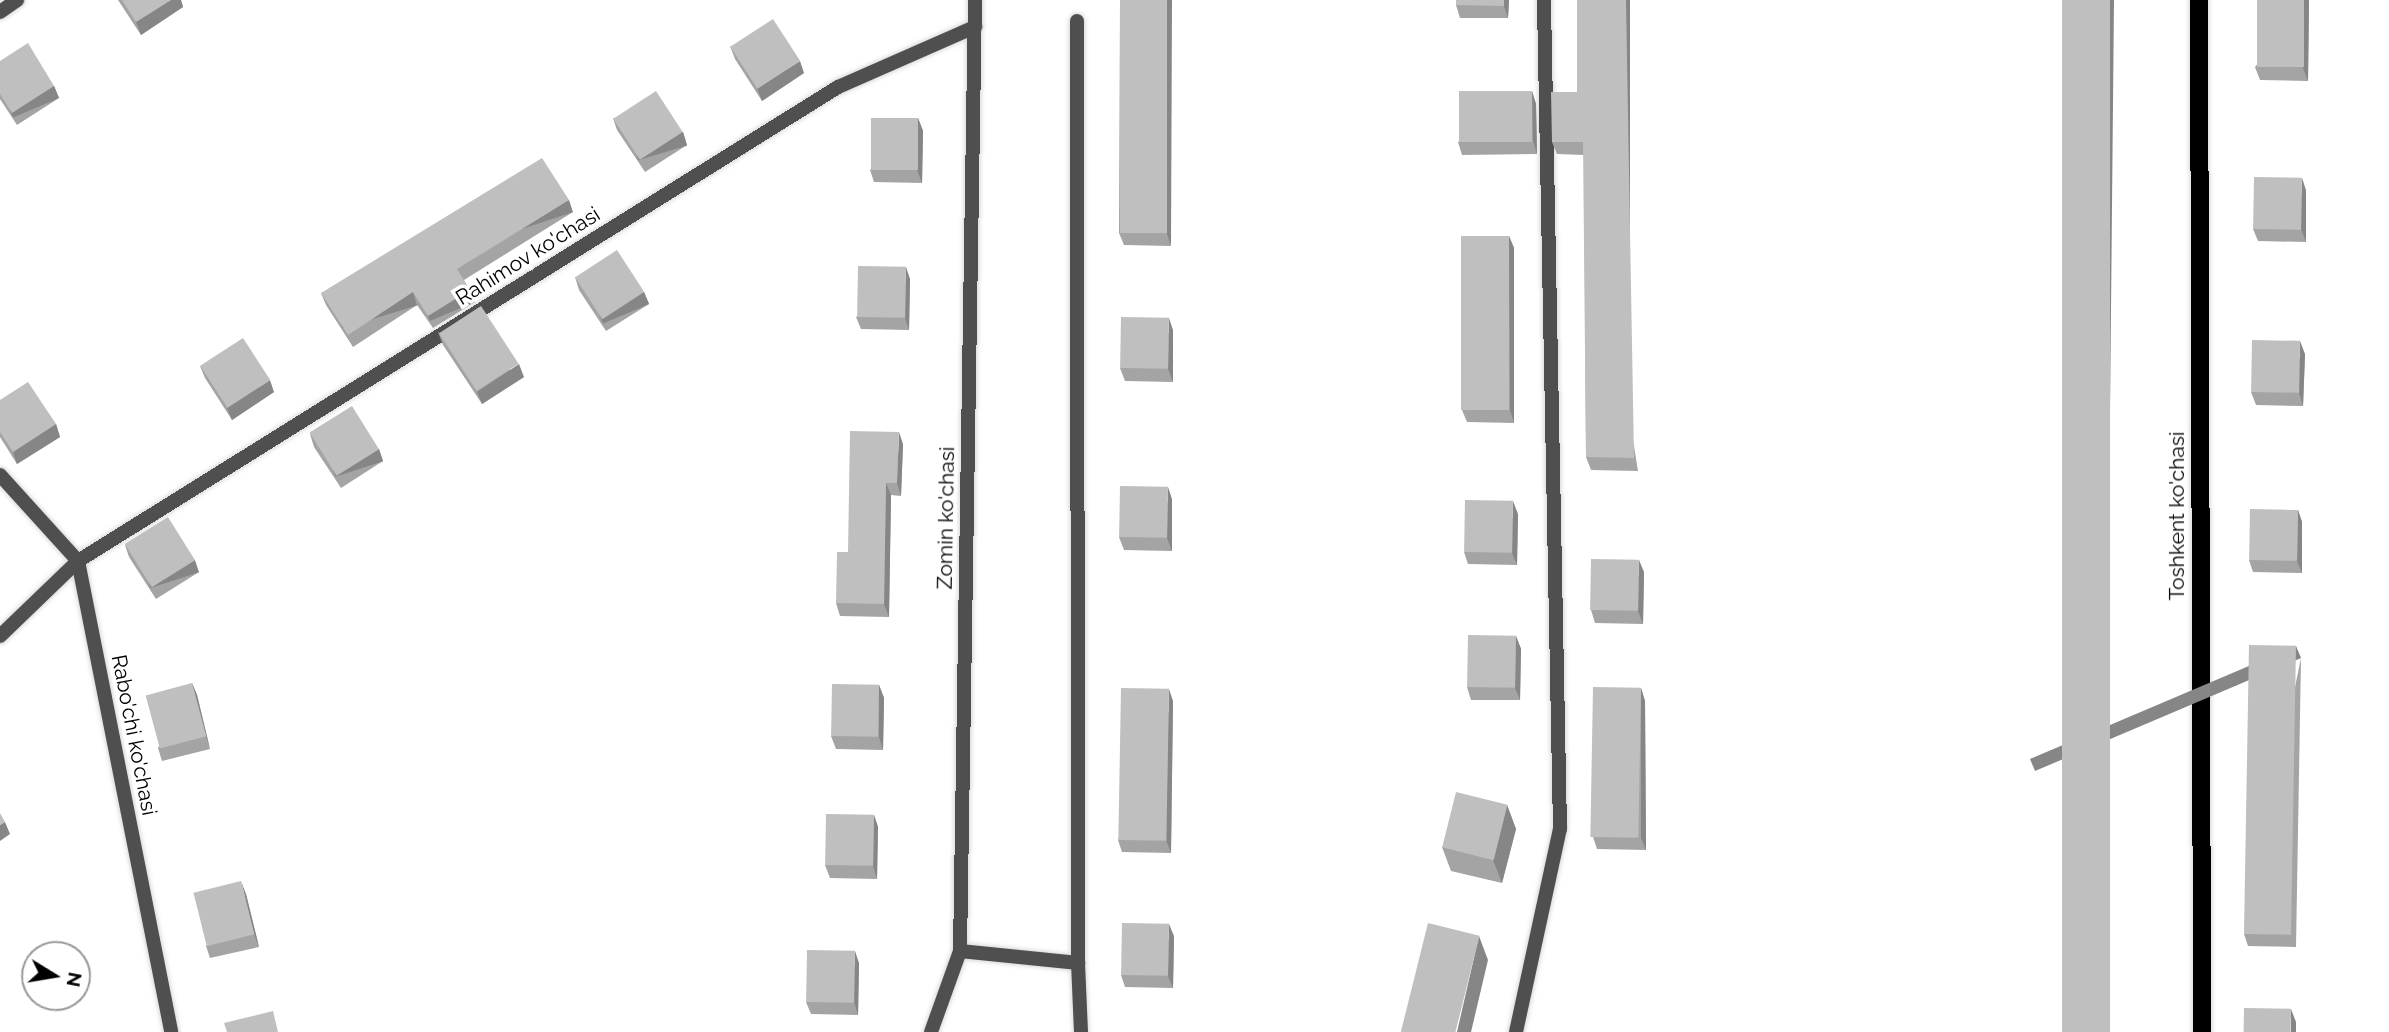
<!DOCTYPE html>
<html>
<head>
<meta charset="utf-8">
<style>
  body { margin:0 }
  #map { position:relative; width:2389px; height:1032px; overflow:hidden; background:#fff; font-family:Raleway,sans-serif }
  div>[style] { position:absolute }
  .roads { filter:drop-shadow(0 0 2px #dbdbdb) drop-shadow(0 0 2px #dbdbdb) }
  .minor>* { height:14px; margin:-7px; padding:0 7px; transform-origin:7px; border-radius:7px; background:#4f4f4f }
  .primary>* { height:18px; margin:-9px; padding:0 9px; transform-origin:9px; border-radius:9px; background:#000 }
  .wall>* { inset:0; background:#a4a4a4 }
  .shaded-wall>* { inset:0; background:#868686; transform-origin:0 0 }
  .building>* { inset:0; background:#bfbfbf; transform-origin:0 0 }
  span { translate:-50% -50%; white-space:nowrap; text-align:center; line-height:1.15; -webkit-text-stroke:7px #fff; paint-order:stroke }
  .street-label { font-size:21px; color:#000 }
  .north { position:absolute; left:21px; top:941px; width:70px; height:70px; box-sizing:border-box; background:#fff; border:2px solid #999; border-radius:50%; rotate:101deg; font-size:19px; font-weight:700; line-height:28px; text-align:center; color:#000 }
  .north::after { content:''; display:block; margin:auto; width:24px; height:32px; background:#000; clip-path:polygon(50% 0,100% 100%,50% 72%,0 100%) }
</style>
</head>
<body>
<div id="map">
  <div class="roads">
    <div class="minor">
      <i style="left:0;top:12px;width:21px;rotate:-35deg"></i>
      <i style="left:1077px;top:21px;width:942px;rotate:89.94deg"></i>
      <i style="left:0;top:475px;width:116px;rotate:47.8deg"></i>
      <i style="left:78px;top:561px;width:480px;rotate:78.8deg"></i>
      <i style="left:0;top:636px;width:108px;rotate:-43.9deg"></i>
      <i style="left:78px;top:561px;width:896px;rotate:-31.95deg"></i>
      <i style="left:838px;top:87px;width:150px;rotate:-23.7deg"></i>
      <i style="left:960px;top:951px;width:119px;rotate:5.8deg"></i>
      <i style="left:1078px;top:963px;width:69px;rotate:87.5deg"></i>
      <i style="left:931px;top:1032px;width:86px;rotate:-70.3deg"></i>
      <i style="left:960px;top:951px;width:951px;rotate:-89.1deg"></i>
      <i style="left:1516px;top:1032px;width:208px;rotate:-77.8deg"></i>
      <i style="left:1560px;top:829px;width:829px;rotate:-91.11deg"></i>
    </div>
    <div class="primary">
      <i style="left:2199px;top:0;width:1032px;rotate:89.83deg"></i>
    </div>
  </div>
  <div class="wall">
    <i style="clip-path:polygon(118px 0,181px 0,183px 7px,141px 35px)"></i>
    <i style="clip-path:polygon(1120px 0,1171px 246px,1124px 245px,1119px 233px)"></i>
    <i style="clip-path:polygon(1456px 0,1509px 0,1508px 18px,1460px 18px,1456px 5px)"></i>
    <i style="clip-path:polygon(2309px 0,2308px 81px,2260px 80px,2255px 67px)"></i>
    <i style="clip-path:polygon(730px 46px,804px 73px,762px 101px,735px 59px)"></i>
    <i style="clip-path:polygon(0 61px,54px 86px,59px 98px,17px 125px,0 99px)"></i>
    <i style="clip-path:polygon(1532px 91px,1536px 104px,1537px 154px,1462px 155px,1458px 142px)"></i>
    <i style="clip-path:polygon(1577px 92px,1638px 471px,1591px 470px,1586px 457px,1584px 155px,1557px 154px,1552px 142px)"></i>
    <i style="clip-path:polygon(613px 118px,683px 132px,687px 145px,645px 172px,617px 130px)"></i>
    <i style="clip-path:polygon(918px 118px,923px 131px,922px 183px,874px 182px,870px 170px)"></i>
    <i style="clip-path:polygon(2306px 190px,2306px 242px,2258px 241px,2253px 229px)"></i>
    <i style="clip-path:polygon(573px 212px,464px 280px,475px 302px,433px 328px,417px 305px,353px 347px,326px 305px,321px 293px)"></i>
    <i style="clip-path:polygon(1509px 236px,1514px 248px,1514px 423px,1467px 422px,1462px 410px)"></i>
    <i style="clip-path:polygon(575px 277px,644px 292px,649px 304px,606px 331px,579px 290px)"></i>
    <i style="clip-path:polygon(910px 279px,909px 330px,861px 329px,856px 317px)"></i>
    <i style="clip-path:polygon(1173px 330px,1173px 382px,1125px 381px,1120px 368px)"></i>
    <i style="clip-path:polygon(438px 332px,524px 377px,482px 404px,443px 345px)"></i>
    <i style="clip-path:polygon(2305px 354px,2303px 406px,2256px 405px,2251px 392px)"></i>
    <i style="clip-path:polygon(200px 366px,274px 392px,232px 420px,205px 378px)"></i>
    <i style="clip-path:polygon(0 400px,56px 424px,60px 437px,17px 464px,0 437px)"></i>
    <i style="clip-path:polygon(310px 434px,379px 449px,383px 461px,341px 488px,314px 447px)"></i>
    <i style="clip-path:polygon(903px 444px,901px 496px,891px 495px,889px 617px,840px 616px,836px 603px,848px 552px)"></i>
    <i style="clip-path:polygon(1172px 499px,1172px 551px,1124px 550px,1119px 537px)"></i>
    <i style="clip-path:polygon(2298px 510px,2302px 522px,2302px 573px,2253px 572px,2249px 560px)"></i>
    <i style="clip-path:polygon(1518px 514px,1517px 565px,1468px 564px,1464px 552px)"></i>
    <i style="clip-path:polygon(125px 545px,199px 572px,156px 599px,129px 557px)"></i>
    <i style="clip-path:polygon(1644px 572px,1643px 624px,1595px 623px,1591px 610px)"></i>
    <i style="clip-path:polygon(1516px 636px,1521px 649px,1520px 700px,1471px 700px,1467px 687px)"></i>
    <i style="clip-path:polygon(2301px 658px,2296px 947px,2248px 946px,2244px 934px)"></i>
    <i style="clip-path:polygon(192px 683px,197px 695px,210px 749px,162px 761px,158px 748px)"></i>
    <i style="clip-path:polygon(879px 685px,884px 698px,883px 750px,836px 749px,831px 736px)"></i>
    <i style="clip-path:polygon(1641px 688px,1645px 701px,1646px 850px,1597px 849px,1593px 837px)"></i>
    <i style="clip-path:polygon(1173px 701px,1171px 853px,1122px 852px,1118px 840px)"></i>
    <i style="clip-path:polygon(1507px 805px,1516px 829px,1502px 883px,1451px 871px,1442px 847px)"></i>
    <i style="clip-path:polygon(874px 815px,878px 827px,877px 879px,830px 878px,825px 865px)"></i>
    <i style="clip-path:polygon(246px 894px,259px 947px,210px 958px,206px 946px)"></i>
    <i style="clip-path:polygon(1174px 936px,1173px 988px,1125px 987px,1121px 975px)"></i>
    <i style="clip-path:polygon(859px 963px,858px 1015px,811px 1014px,806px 1002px)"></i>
  </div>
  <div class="shaded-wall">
    <i style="clip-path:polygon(171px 0,181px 0,183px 7px,141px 35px,136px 22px)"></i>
    <i style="clip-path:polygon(1167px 0,1172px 0,1171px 246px,1167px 234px)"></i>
    <i style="clip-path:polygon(1504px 0,1509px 0,1508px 18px,1504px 6px)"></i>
    <i style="left:1626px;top:0;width:4px;height:458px"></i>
    <i style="clip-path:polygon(2110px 0,2114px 0,2104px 1032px,2099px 1032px)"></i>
    <i style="clip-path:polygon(2304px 0,2309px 0,2308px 81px,2303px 68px)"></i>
    <i style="clip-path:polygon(800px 61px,804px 73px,762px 101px,757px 88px)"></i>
    <i style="left:54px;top:86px;width:13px;height:50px;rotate:67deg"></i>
    <i style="clip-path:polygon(1532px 91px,1536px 104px,1537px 154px,1533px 141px)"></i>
    <i style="clip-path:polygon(918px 118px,923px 131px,922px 183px,917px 170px)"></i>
    <i style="left:683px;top:132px;width:14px;height:51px;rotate:73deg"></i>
    <i style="clip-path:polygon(2302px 178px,2306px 190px,2306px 242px,2301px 229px)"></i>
    <i style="left:569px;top:200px;width:13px;height:132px;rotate:72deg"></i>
    <i style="clip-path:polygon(1509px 236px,1514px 248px,1514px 423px,1510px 410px)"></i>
    <i style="clip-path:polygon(906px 267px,910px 279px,909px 330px,905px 318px)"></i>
    <i style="left:470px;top:290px;width:13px;height:49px;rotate:67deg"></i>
    <i style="left:413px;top:292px;width:14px;height:78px;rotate:73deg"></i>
    <i style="left:644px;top:292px;width:13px;height:50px;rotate:67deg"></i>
    <i style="clip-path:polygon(1169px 318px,1173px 330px,1173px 382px,1168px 369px)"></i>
    <i style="clip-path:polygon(2300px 341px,2305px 354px,2303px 406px,2299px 393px)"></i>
    <i style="clip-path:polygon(519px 364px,524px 377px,482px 404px,477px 392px)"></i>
    <i style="clip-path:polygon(270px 380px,274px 392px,232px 420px,227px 408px)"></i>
    <i style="clip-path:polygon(56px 424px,60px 437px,17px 464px,13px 452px)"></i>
    <i style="clip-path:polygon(899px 432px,903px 444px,901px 496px,897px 483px)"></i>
    <i style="left:379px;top:449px;width:13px;height:50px;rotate:72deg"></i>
    <i style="clip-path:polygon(886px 483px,891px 495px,889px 617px,884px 604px)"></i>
    <i style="clip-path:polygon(1168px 487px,1172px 499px,1172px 551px,1167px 538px)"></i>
    <i style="clip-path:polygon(1513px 501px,1518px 514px,1517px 565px,1512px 553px)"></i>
    <i style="clip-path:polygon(2298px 510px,2302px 522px,2302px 573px,2297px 561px)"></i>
    <i style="left:195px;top:560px;width:13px;height:51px;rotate:72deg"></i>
    <i style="clip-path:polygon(1639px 560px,1644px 572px,1643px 624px,1638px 611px)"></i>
    <i style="clip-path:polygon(1516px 636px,1521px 649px,1520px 700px,1515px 688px)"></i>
    <i style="left:2296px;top:646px;width:13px;height:289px;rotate:67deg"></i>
    <i style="clip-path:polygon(192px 683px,197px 695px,210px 749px,206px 736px)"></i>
    <i style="clip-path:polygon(879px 685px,884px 698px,883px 750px,879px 737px)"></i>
    <i style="clip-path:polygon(1641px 688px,1645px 701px,1646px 850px,1641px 838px)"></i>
    <i style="clip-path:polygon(1169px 689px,1173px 701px,1171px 853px,1166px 840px)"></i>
    <i style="clip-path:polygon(1507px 805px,1516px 829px,1502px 883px,1493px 860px)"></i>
    <i style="clip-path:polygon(874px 815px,878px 827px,877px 879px,873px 866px)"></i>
    <i style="clip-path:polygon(5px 822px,10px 834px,0 841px,0 825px)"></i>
    <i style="clip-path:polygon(241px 881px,246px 894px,259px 947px,254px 934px)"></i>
    <i style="clip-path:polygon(1169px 924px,1174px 936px,1173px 988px,1168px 976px)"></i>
    <i style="clip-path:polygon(1479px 936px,1488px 960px,1471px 1032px,1457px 1032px)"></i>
    <i style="clip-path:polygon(855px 951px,859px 963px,858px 1015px,854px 1002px)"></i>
    <i style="clip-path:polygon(2291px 1009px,2296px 1022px,2296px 1032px,2291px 1032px)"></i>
  </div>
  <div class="building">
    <i style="clip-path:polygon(122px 0,171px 0,136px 22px)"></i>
    <i style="left:1120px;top:0;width:47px;height:233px"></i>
    <i style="clip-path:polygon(1456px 0,1504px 0,1504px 6px,1456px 5px)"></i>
    <i style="clip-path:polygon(1577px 0,1626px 0,1634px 458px,1586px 457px,1583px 142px,1552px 142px,1551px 92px,1577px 92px)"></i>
    <i style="left:2062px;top:0;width:48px;height:1032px"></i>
    <i style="left:2257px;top:0;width:47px;height:67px"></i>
    <i style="left:773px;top:19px;width:50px;height:51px;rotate:57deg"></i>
    <i style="clip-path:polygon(28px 43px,54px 86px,12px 113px,0 94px,0 61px)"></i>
    <i style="left:656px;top:91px;width:49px;height:51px;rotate:57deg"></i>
    <i style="left:1459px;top:91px;width:73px;height:51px"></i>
    <i style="left:871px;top:118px;width:47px;height:52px"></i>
    <i style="clip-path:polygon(542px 158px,569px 200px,457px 269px,470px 290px,428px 316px,413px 292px,348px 335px,321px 293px)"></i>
    <i style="left:2254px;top:177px;width:48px;height:52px;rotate:1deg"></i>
    <i style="left:1461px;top:236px;width:48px;height:174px"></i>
    <i style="left:617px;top:250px;width:50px;height:50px;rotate:57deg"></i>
    <i style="left:858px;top:266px;width:48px;height:51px;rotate:1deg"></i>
    <i style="left:481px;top:306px;width:69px;height:50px;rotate:57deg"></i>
    <i style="left:1121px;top:317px;width:48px;height:51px;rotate:1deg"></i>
    <i style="left:243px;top:338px;width:50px;height:51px;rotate:57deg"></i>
    <i style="left:2252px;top:340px;width:48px;height:52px;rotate:1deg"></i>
    <i style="clip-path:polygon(28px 382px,56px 424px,13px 452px,0 432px,0 400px)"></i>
    <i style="left:352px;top:406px;width:51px;height:50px;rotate:58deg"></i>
    <i style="clip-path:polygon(850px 431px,899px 432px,897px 483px,886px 483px,884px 604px,836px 603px,837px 552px,848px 552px)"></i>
    <i style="left:1120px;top:486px;width:48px;height:51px;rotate:1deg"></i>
    <i style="left:1465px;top:500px;width:48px;height:52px;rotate:1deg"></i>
    <i style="left:2250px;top:509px;width:48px;height:51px;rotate:1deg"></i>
    <i style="left:168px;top:517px;width:51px;height:51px;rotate:58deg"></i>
    <i style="left:1591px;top:559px;width:48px;height:51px;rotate:1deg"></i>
    <i style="left:1468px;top:635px;width:48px;height:52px;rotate:1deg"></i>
    <i style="left:2249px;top:645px;width:47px;height:289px;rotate:1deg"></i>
    <i style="left:192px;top:683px;width:55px;height:48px;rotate:75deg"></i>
    <i style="left:832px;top:684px;width:47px;height:52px;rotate:1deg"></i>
    <i style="left:1593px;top:687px;width:48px;height:150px;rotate:1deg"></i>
    <i style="left:1121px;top:688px;width:48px;height:152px;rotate:1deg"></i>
    <i style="left:1456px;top:792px;width:53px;height:57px;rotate:14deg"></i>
    <i style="clip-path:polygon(0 813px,5px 822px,0 825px)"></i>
    <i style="left:826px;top:814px;width:48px;height:51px;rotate:1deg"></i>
    <i style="left:241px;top:881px;width:55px;height:49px;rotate:76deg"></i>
    <i style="left:1122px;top:923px;width:47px;height:52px;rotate:1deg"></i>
    <i style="left:1428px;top:923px;width:53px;height:112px;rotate:14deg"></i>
    <i style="left:807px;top:950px;width:48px;height:52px;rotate:1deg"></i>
    <i style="left:2244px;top:1008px;width:47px;height:24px;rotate:1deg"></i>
    <i style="clip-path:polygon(273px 1011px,278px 1032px,227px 1032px,224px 1023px)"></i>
  </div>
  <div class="street-label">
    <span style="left:528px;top:256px;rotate:-32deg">Rahimov ko'chasi</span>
    <span style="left:2177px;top:516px;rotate:-90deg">Toshkent ko'chasi</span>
    <span style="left:946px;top:518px;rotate:-89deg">Zomin ko'chasi</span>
    <span style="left:134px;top:735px;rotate:79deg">Rabo'chi ko'chasi</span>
  </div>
  <div class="north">N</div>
</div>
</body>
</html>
